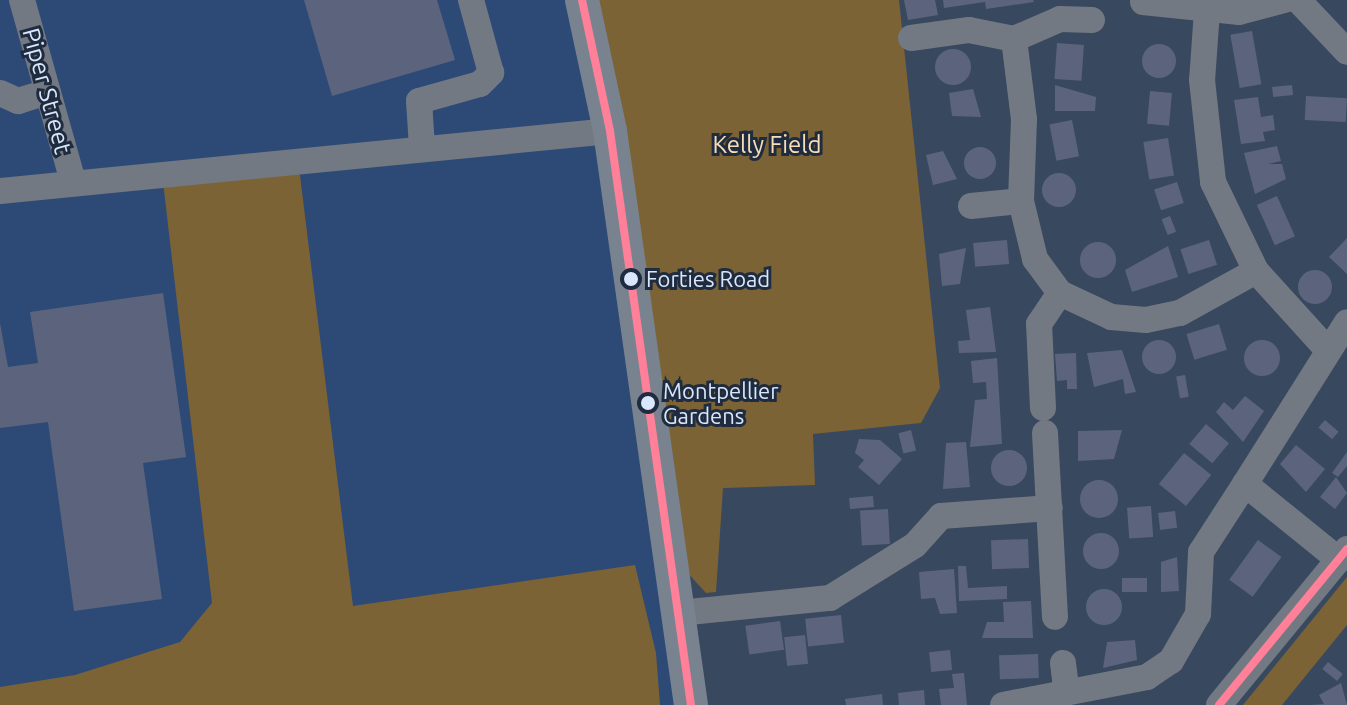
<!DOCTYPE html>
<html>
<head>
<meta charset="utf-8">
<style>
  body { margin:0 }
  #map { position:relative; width:1347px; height:705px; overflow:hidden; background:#38485f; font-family:Ubuntu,sans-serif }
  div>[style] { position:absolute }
  .built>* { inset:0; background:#2d4a76 }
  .green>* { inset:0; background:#7c6336 }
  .building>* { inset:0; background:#5c647d; transform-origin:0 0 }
  .round { border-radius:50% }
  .minor>* { height:26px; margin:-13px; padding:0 13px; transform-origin:13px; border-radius:13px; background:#737983 }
  .major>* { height:34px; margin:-17px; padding:0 17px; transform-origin:17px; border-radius:17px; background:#798390 }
  .bus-1>* { height:8px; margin:-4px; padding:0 4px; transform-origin:4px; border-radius:4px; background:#ff8098 }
  .dots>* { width:22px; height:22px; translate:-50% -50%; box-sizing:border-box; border:4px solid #1f2b3e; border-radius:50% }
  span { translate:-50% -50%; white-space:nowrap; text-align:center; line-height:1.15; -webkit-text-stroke:6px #1f2b3e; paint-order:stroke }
  .bus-label { font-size:22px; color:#d9e6fb }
  .left { translate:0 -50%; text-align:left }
  .street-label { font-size:24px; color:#d9e6fb }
  .park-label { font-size:24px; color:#f8deb6 }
</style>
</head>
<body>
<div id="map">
  <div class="built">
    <i style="clip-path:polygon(0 0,582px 0,691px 705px,0 705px)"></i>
  </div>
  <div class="green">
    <i style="clip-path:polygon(596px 0,899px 0,940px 388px,921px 423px,813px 434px,815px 485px,723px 488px,716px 592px,706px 593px,685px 570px)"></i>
    <i style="clip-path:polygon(298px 159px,353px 606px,635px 565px,656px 653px,660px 705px,0 705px,0 687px,75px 675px,180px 642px,212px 603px,162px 173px)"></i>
    <i style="clip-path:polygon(1347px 577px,1347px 625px,1282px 705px,1243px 705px)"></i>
  </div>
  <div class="building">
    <i style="clip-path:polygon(304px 0,437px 0,455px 60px,332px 96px)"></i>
    <i style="clip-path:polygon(904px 0,935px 0,938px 15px,908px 20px)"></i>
    <i style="clip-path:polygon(943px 0,1033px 0,1034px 2px,986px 9px,985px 2px,944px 8px)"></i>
    <i style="left:1252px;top:31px;width:54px;height:22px;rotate:80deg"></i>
    <i style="left:1057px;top:43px;width:27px;height:36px;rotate:4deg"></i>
    <i class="round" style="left:1142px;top:44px;width:34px;height:34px"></i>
    <i class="round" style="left:935px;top:49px;width:36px;height:36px"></i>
    <i style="clip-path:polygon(1055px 85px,1096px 97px,1095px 111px,1055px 111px)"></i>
    <i style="left:1292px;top:85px;width:10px;height:20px;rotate:84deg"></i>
    <i style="clip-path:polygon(973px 89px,981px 117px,952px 116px,949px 93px)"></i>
    <i style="left:1150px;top:91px;width:22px;height:33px;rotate:5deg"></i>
    <i style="left:1306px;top:96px;width:41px;height:24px;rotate:3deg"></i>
    <i style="clip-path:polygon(1258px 97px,1261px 117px,1273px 115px,1275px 130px,1263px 132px,1265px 141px,1241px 144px,1234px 100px)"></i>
    <i style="left:1072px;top:120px;width:37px;height:23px;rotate:79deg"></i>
    <i style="left:1168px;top:138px;width:38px;height:25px;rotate:81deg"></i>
    <i style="clip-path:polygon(1277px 146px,1281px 161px,1268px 164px,1282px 164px,1286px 179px,1255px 194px,1244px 153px)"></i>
    <i class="round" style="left:964px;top:147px;width:32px;height:32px"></i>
    <i style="clip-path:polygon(943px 151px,957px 179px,933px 185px,926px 155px)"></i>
    <i class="round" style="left:1042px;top:173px;width:34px;height:34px"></i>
    <i style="left:1177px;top:182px;width:22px;height:24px;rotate:72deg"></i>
    <i style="left:1277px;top:196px;width:44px;height:22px;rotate:66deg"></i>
    <i style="left:1170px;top:216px;width:17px;height:9px;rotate:69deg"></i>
    <i style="clip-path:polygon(1347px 238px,1347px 274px,1329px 257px)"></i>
    <i style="left:1007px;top:240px;width:24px;height:34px;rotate:85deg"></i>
    <i style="left:1209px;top:240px;width:26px;height:30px;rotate:72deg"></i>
    <i class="round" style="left:1080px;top:242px;width:36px;height:36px"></i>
    <i style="clip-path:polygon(1168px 246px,1178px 277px,1132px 292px,1125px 270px)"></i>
    <i style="clip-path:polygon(966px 248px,960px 284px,942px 286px,939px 254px)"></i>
    <i class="round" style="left:1298px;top:270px;width:34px;height:34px"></i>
    <i style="clip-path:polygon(163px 293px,186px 457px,143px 463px,162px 599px,74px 611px,48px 422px,0 428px,0 323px,8px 367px,38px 363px,30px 312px)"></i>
    <i style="clip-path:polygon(990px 307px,996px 352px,959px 353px,958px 341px,970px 340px,966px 310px)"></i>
    <i style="left:1219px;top:324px;width:27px;height:34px;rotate:73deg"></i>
    <i class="round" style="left:1244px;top:340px;width:36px;height:36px"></i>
    <i class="round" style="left:1142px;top:340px;width:34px;height:34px"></i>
    <i style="clip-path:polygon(1122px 350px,1136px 392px,1125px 394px,1123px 379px,1094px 387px,1087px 353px)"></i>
    <i style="clip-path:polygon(1076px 353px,1077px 389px,1067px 389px,1067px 380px,1057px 381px,1055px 354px)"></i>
    <i style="clip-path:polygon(997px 358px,1002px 444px,970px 447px,975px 400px,987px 399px,986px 382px,973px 383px,971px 361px)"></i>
    <i style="left:1185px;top:375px;width:22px;height:9px;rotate:80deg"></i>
    <i style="clip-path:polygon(1245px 396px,1264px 411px,1243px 442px,1216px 412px,1224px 402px,1233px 410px)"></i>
    <i style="left:1325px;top:420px;width:18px;height:10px;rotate:41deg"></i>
    <i style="left:1206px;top:424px;width:30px;height:26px;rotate:40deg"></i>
    <i style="left:911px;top:430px;width:21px;height:13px;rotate:76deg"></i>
    <i style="clip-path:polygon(1122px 430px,1114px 459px,1078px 461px,1078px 431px)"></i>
    <i style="clip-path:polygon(859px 439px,880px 440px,902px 459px,879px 485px,858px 467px,864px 460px,855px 453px)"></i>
    <i style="clip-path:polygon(966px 442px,970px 487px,943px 489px,946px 443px)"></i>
    <i style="clip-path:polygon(1296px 445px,1325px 469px,1306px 492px,1280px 464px)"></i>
    <i class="round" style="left:991px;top:450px;width:36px;height:36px"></i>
    <i style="clip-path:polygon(1347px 452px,1347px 466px,1338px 477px,1332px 473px)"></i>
    <i style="left:1184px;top:453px;width:35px;height:40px;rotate:39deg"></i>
    <i style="clip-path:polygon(1336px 477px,1347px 493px,1335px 509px,1320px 497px)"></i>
    <i class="round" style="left:1080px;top:480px;width:38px;height:38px"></i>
    <i style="left:873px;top:496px;width:11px;height:24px;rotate:85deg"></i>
    <i style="left:1151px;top:506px;width:31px;height:24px;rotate:86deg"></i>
    <i style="left:888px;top:509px;width:35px;height:28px;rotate:87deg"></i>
    <i style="left:1175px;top:511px;width:17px;height:17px;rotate:83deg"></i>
    <i class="round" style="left:1083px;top:533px;width:36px;height:36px"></i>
    <i style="left:1028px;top:539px;width:29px;height:37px;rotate:88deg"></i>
    <i style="left:1258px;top:540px;width:29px;height:49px;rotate:36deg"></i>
    <i style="clip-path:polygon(1177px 557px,1179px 591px,1161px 592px,1161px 562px)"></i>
    <i style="clip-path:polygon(958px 566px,966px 566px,968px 588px,1007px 586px,1007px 599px,959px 601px)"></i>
    <i style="clip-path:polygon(954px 569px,957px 613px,940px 614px,935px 598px,921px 599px,919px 572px)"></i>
    <i style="left:1147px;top:578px;width:14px;height:25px;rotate:90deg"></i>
    <i class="round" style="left:1086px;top:589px;width:36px;height:36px"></i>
    <i style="clip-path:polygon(1031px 601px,1033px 638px,982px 638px,987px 622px,1004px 622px,1003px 602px)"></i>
    <i style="left:841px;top:615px;width:28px;height:36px;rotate:84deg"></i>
    <i style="left:780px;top:621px;width:29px;height:35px;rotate:82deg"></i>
    <i style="left:805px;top:635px;width:29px;height:21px;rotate:84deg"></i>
    <i style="clip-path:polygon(1135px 640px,1137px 660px,1103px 668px,1107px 642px)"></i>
    <i style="left:950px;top:650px;width:20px;height:21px;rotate:84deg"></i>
    <i style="left:1038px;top:654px;width:24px;height:39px;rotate:88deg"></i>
    <i style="left:1328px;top:662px;width:19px;height:9px;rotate:39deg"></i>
    <i style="clip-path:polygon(964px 673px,967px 705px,941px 705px,939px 689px,954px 688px,952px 674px)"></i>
    <i style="clip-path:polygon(1341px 683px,1347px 705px,1310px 705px,1324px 704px,1319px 695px)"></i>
    <i style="clip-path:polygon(924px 690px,925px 705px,899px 705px,898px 693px)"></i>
    <i style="clip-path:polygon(882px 694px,883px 705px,846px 705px,845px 699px)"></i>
  </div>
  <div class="minor">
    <i style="left:22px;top:0;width:189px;rotate:74.3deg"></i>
    <i style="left:1298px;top:0;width:71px;rotate:46.7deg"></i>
    <i style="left:1143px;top:2px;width:97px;rotate:5.9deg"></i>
    <i style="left:1239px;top:12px;width:47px;rotate:-14.9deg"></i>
    <i style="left:1207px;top:11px;width:69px;rotate:94.1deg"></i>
    <i style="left:1202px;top:80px;width:103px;rotate:83.8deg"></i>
    <i style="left:1213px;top:182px;width:99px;rotate:64.2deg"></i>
    <i style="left:1256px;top:271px;width:103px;rotate:47.8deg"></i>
    <i style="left:911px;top:38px;width:59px;rotate:-7.9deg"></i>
    <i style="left:969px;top:30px;width:46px;rotate:11.3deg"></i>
    <i style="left:1014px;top:39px;width:50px;rotate:-23.5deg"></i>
    <i style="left:1060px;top:19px;width:32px;rotate:2deg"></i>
    <i style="left:1014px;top:39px;width:81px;rotate:82.9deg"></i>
    <i style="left:1024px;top:119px;width:82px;rotate:92.1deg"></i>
    <i style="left:1021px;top:201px;width:60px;rotate:76.4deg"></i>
    <i style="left:1035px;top:259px;width:42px;rotate:53.7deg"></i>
    <i style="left:1060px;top:293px;width:56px;rotate:25.2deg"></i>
    <i style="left:1111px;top:317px;width:35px;rotate:5deg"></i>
    <i style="left:1146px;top:320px;width:35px;rotate:-12deg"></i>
    <i style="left:1180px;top:313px;width:87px;rotate:-28.9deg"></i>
    <i style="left:0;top:93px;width:20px;rotate:24deg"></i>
    <i style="left:18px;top:101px;width:31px;rotate:-17deg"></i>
    <i style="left:422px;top:147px;width:46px;rotate:-93.7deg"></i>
    <i style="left:419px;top:101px;width:63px;rotate:-15.6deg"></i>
    <i style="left:480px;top:84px;width:16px;rotate:-45deg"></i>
    <i style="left:491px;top:73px;width:76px;rotate:-105.3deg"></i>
    <i style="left:0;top:191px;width:613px;rotate:-5.62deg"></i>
    <i style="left:971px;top:206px;width:50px;rotate:-5.7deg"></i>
    <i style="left:1043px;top:408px;width:84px;rotate:-92.7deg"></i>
    <i style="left:1039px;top:324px;width:37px;rotate:-56deg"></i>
    <i style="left:1045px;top:433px;width:184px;rotate:86.9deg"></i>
    <i style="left:1339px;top:560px;width:121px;rotate:-141deg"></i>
    <i style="left:1245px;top:484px;width:191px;rotate:-57.8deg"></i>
    <i style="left:679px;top:613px;width:152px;rotate:-5.7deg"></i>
    <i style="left:830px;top:598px;width:100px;rotate:-31.9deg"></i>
    <i style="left:915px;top:545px;width:39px;rotate:-48deg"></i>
    <i style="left:941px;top:516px;width:109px;rotate:-4.2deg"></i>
    <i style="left:1063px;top:663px;width:24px;rotate:83deg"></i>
    <i style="left:1003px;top:705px;width:147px;rotate:-11deg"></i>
    <i style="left:1147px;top:677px;width:29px;rotate:-34deg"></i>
    <i style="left:1171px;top:661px;width:54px;rotate:-60.1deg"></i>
    <i style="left:1198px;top:614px;width:62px;rotate:-87.2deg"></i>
    <i style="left:1201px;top:552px;width:81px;rotate:-57.1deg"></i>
    <i style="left:1219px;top:705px;width:202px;rotate:-50.6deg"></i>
  </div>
  <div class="major">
    <i style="left:582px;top:0;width:134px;rotate:77.9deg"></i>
    <i style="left:610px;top:131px;width:580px;rotate:81.97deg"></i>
  </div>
  <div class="bus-1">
    <i style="left:582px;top:0;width:134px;rotate:77.9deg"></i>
    <i style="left:610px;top:131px;width:580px;rotate:81.97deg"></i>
    <i style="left:1219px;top:705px;width:202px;rotate:-50.6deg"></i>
  </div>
  <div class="dots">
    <i style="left:631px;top:279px;background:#d9e6fb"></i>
    <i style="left:648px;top:403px;background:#d9e6fb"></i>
  </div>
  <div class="bus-label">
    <span class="left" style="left:646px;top:279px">Forties Road</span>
    <span class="left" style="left:663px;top:403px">Montpellier<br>Gardens</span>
  </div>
  <div class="street-label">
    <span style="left:47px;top:91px;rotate:75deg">Piper Street</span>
  </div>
  <div class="park-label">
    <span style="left:767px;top:145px">Kelly Field</span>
  </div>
</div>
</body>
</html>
